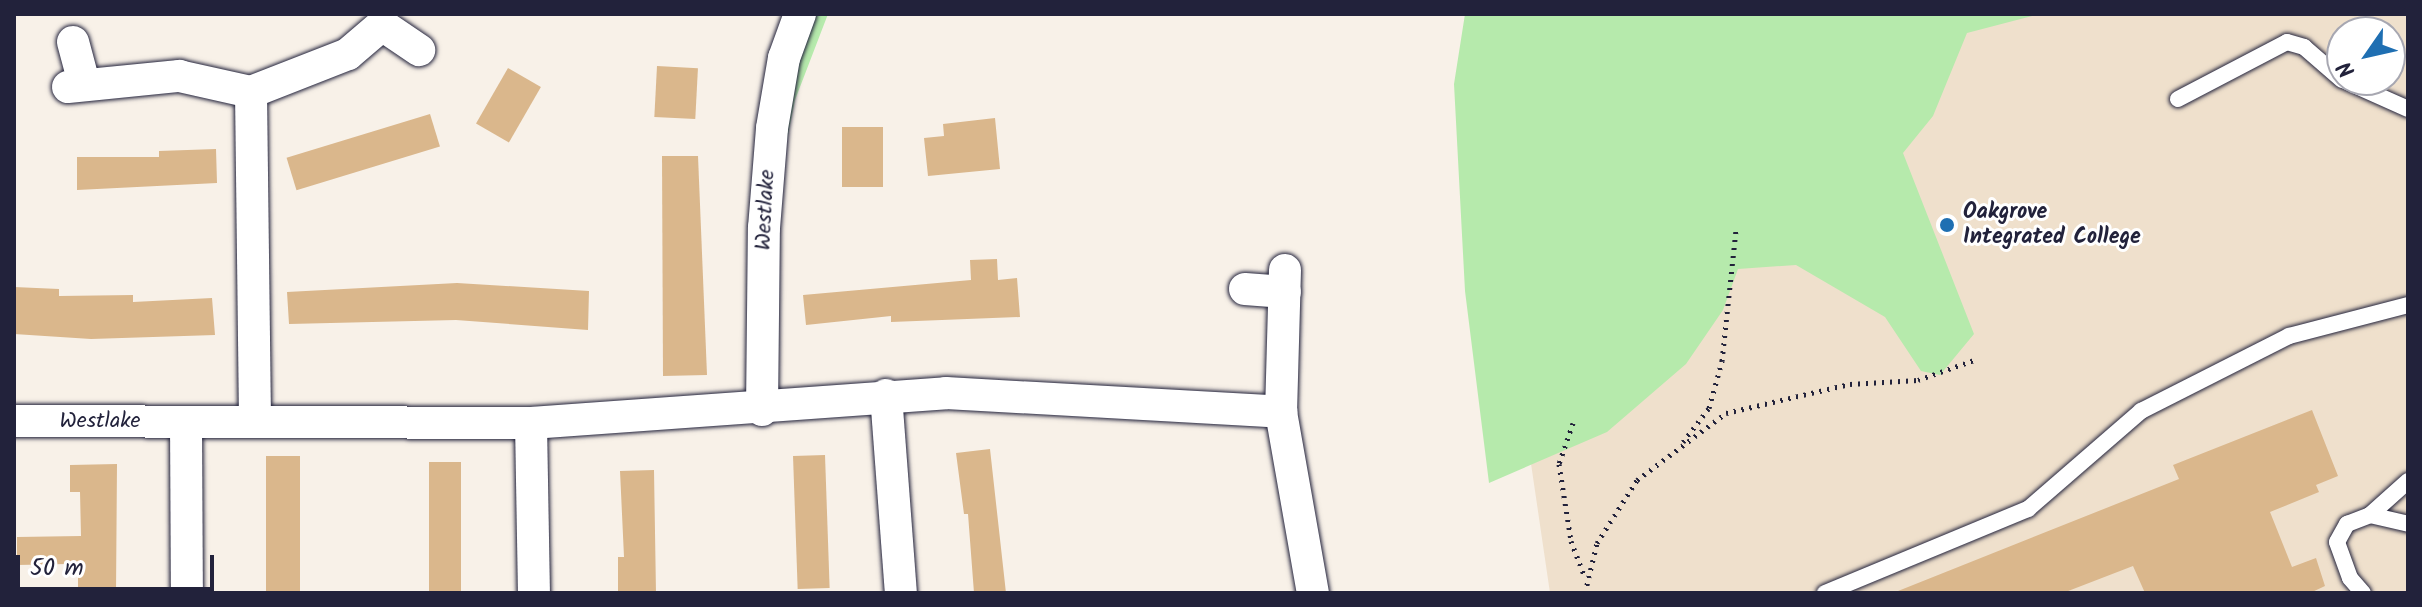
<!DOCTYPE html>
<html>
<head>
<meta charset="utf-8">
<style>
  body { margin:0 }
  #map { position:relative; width:2422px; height:607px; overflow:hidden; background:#f8f1e8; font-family:Kalam,sans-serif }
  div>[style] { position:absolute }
  .built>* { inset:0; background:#efe0cc }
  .green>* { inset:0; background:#b6eaac }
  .building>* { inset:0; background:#dab78c; transform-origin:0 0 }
  .path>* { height:5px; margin-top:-2.5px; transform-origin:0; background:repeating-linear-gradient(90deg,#22223b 0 2px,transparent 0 8px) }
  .roads { filter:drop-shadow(0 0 2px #22223b) drop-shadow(0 0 2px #22223b) }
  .lane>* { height:16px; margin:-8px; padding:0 8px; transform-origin:8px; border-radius:8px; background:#fff }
  .street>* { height:32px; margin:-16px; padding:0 16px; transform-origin:16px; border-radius:16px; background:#fff }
  .dots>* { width:22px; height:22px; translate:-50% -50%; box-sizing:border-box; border:4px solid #fff; border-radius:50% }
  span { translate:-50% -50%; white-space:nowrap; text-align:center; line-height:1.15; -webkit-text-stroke:6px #fff; paint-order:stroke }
  .street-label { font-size:22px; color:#22223b }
  .poi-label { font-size:22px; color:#22223b; font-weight:700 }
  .left { translate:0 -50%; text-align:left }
  .frame { position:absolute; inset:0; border:16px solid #22223b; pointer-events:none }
  .north { position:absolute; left:2326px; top:16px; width:80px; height:80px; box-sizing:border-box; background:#fff; border:2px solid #a7a7b1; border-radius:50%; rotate:236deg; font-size:22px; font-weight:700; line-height:32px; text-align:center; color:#22223b }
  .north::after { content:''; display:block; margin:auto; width:28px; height:36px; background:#1f6fb2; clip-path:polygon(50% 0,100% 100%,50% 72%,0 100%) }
  .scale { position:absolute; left:16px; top:555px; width:198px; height:36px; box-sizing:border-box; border:4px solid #22223b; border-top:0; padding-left:10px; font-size:24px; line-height:28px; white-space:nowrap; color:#22223b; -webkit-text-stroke:6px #fff; paint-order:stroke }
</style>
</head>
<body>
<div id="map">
  <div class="built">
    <i style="clip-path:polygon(evenodd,1465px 14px,2408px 14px,2408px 593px,1550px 593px,1465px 14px,2342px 32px,2390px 32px,2390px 80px,2342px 80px,2342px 32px)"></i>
  </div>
  <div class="green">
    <i style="clip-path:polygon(809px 14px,828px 14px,795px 100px,778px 185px,780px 145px)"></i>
    <i style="clip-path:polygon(1465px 14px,2040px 14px,1967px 33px,1933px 116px,1903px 153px,1974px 334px,1940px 375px,1921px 371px,1885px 317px,1796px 265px,1738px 269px,1723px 310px,1686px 364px,1607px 432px,1489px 483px,1465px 291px,1454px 84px)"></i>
  </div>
  <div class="building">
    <i style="left:657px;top:66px;width:41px;height:51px;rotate:3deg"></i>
    <i style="left:508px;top:68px;width:38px;height:64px;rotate:30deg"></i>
    <i style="left:430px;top:114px;width:34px;height:150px;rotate:73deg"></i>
    <i style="clip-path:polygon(995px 118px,1000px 169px,928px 176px,924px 138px,944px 136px,943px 124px)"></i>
    <i style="left:842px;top:127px;width:41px;height:60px"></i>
    <i style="clip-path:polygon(216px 149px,217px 183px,77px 190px,77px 157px,159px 157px,159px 151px)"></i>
    <i style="clip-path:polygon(662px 156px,698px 156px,707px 375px,663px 376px)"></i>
    <i style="clip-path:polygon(997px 259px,998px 280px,1017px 278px,1020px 317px,891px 322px,891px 316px,806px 325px,803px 295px,971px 280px,970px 260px)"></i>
    <i style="clip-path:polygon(457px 283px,589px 291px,588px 330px,456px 320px,289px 324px,287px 292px)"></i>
    <i style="clip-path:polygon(14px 287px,59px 289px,59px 296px,133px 295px,133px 302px,212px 298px,215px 335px,91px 339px,14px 334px)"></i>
    <i style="clip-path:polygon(2312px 410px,2338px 476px,2316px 485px,2319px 492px,2270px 512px,2292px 567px,2316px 558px,2325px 586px,2310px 593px,2145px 593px,2133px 566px,2063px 593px,1893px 593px,2179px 479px,2173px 465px)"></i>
    <i style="clip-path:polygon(990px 449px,1006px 593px,974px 593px,968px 514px,964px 514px,956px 453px)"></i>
    <i style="left:825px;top:455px;width:133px;height:32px;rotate:88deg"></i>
    <i style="left:266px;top:456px;width:34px;height:137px"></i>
    <i style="left:461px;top:462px;width:131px;height:32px;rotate:90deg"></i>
    <i style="clip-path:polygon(117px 464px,116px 593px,78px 593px,78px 573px,68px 573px,68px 564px,17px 565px,17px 537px,81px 536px,80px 492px,70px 492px,70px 465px)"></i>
    <i style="clip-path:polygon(654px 470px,656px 593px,618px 593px,618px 557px,624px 557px,620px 471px)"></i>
  </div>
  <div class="path">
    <i style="left:1573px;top:423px;width:43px;rotate:108.9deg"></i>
    <i style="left:1559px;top:464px;width:78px;rotate:81.1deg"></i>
    <i style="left:1571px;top:541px;width:39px;rotate:69deg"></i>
    <i style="left:1683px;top:442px;width:43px;rotate:-52.6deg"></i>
    <i style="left:1709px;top:408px;width:49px;rotate:-74.5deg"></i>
    <i style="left:1722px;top:361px;width:131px;rotate:-83.9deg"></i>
    <i style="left:1585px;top:593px;width:51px;rotate:-76.5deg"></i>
    <i style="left:1597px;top:543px;width:75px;rotate:-57.6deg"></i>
    <i style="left:1637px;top:480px;width:111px;rotate:-37deg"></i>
    <i style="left:1726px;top:413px;width:127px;rotate:-13.2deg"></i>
    <i style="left:1850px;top:384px;width:68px;rotate:-3.4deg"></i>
    <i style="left:1918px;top:380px;width:63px;rotate:-19.6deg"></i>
  </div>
  <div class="roads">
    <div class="lane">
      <i style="left:2343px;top:80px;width:71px;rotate:24deg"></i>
      <i style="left:2178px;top:99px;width:123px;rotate:-27.6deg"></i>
      <i style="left:2287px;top:42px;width:18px;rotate:16deg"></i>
      <i style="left:2304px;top:47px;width:50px;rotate:41deg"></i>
      <i style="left:2370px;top:515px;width:51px;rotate:-41.8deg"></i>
      <i style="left:1825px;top:593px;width:220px;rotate:-22.5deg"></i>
      <i style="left:2028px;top:509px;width:150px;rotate:-40.9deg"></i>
      <i style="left:2141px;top:411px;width:166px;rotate:-26.9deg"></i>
      <i style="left:2289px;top:336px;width:123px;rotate:-14.6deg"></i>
      <i style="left:2363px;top:593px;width:20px;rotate:-131deg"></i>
      <i style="left:2350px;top:578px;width:38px;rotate:-110deg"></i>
      <i style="left:2337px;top:542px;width:21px;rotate:-61deg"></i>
      <i style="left:2347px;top:524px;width:25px;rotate:-21deg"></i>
      <i style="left:2370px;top:515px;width:39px;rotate:13deg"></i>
    </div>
    <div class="street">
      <i style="left:73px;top:42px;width:42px;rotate:75deg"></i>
      <i style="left:68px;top:87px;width:112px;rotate:-5.7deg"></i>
      <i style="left:179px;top:76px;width:74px;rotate:12.5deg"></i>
      <i style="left:251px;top:92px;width:104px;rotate:-21.4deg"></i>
      <i style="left:348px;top:54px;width:45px;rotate:-40.5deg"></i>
      <i style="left:382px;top:25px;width:45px;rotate:34deg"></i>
      <i style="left:251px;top:92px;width:327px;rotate:89.3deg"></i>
      <i style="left:1285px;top:270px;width:142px;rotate:91.6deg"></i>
      <i style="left:1281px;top:412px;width:184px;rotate:80deg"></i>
      <i style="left:1245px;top:289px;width:40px;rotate:4.3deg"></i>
      <i style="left:886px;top:395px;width:199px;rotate:85.7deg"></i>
      <i style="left:762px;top:410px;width:182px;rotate:-89.4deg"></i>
      <i style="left:764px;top:228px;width:100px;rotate:-85.4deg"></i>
      <i style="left:772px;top:128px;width:71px;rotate:-80.3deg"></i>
      <i style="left:784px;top:58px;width:47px;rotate:-70deg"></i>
      <i style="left:14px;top:421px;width:517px;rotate:0.22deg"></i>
      <i style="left:531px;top:423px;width:416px;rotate:-4.1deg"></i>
      <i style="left:946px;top:393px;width:336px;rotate:3.2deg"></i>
      <i style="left:186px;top:422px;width:171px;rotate:89.7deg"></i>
      <i style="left:531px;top:423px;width:170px;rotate:89deg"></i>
    </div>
  </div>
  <div class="dots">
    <i style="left:1947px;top:225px;background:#1f6fb2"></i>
  </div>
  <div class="street-label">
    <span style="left:766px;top:210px;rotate:-87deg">Westlake</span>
    <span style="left:100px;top:422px">Westlake</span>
  </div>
  <div class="poi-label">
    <span class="left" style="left:1963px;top:225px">Oakgrove<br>Integrated College</span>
  </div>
  <div class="frame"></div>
  <div class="north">N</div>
  <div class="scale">50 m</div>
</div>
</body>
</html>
